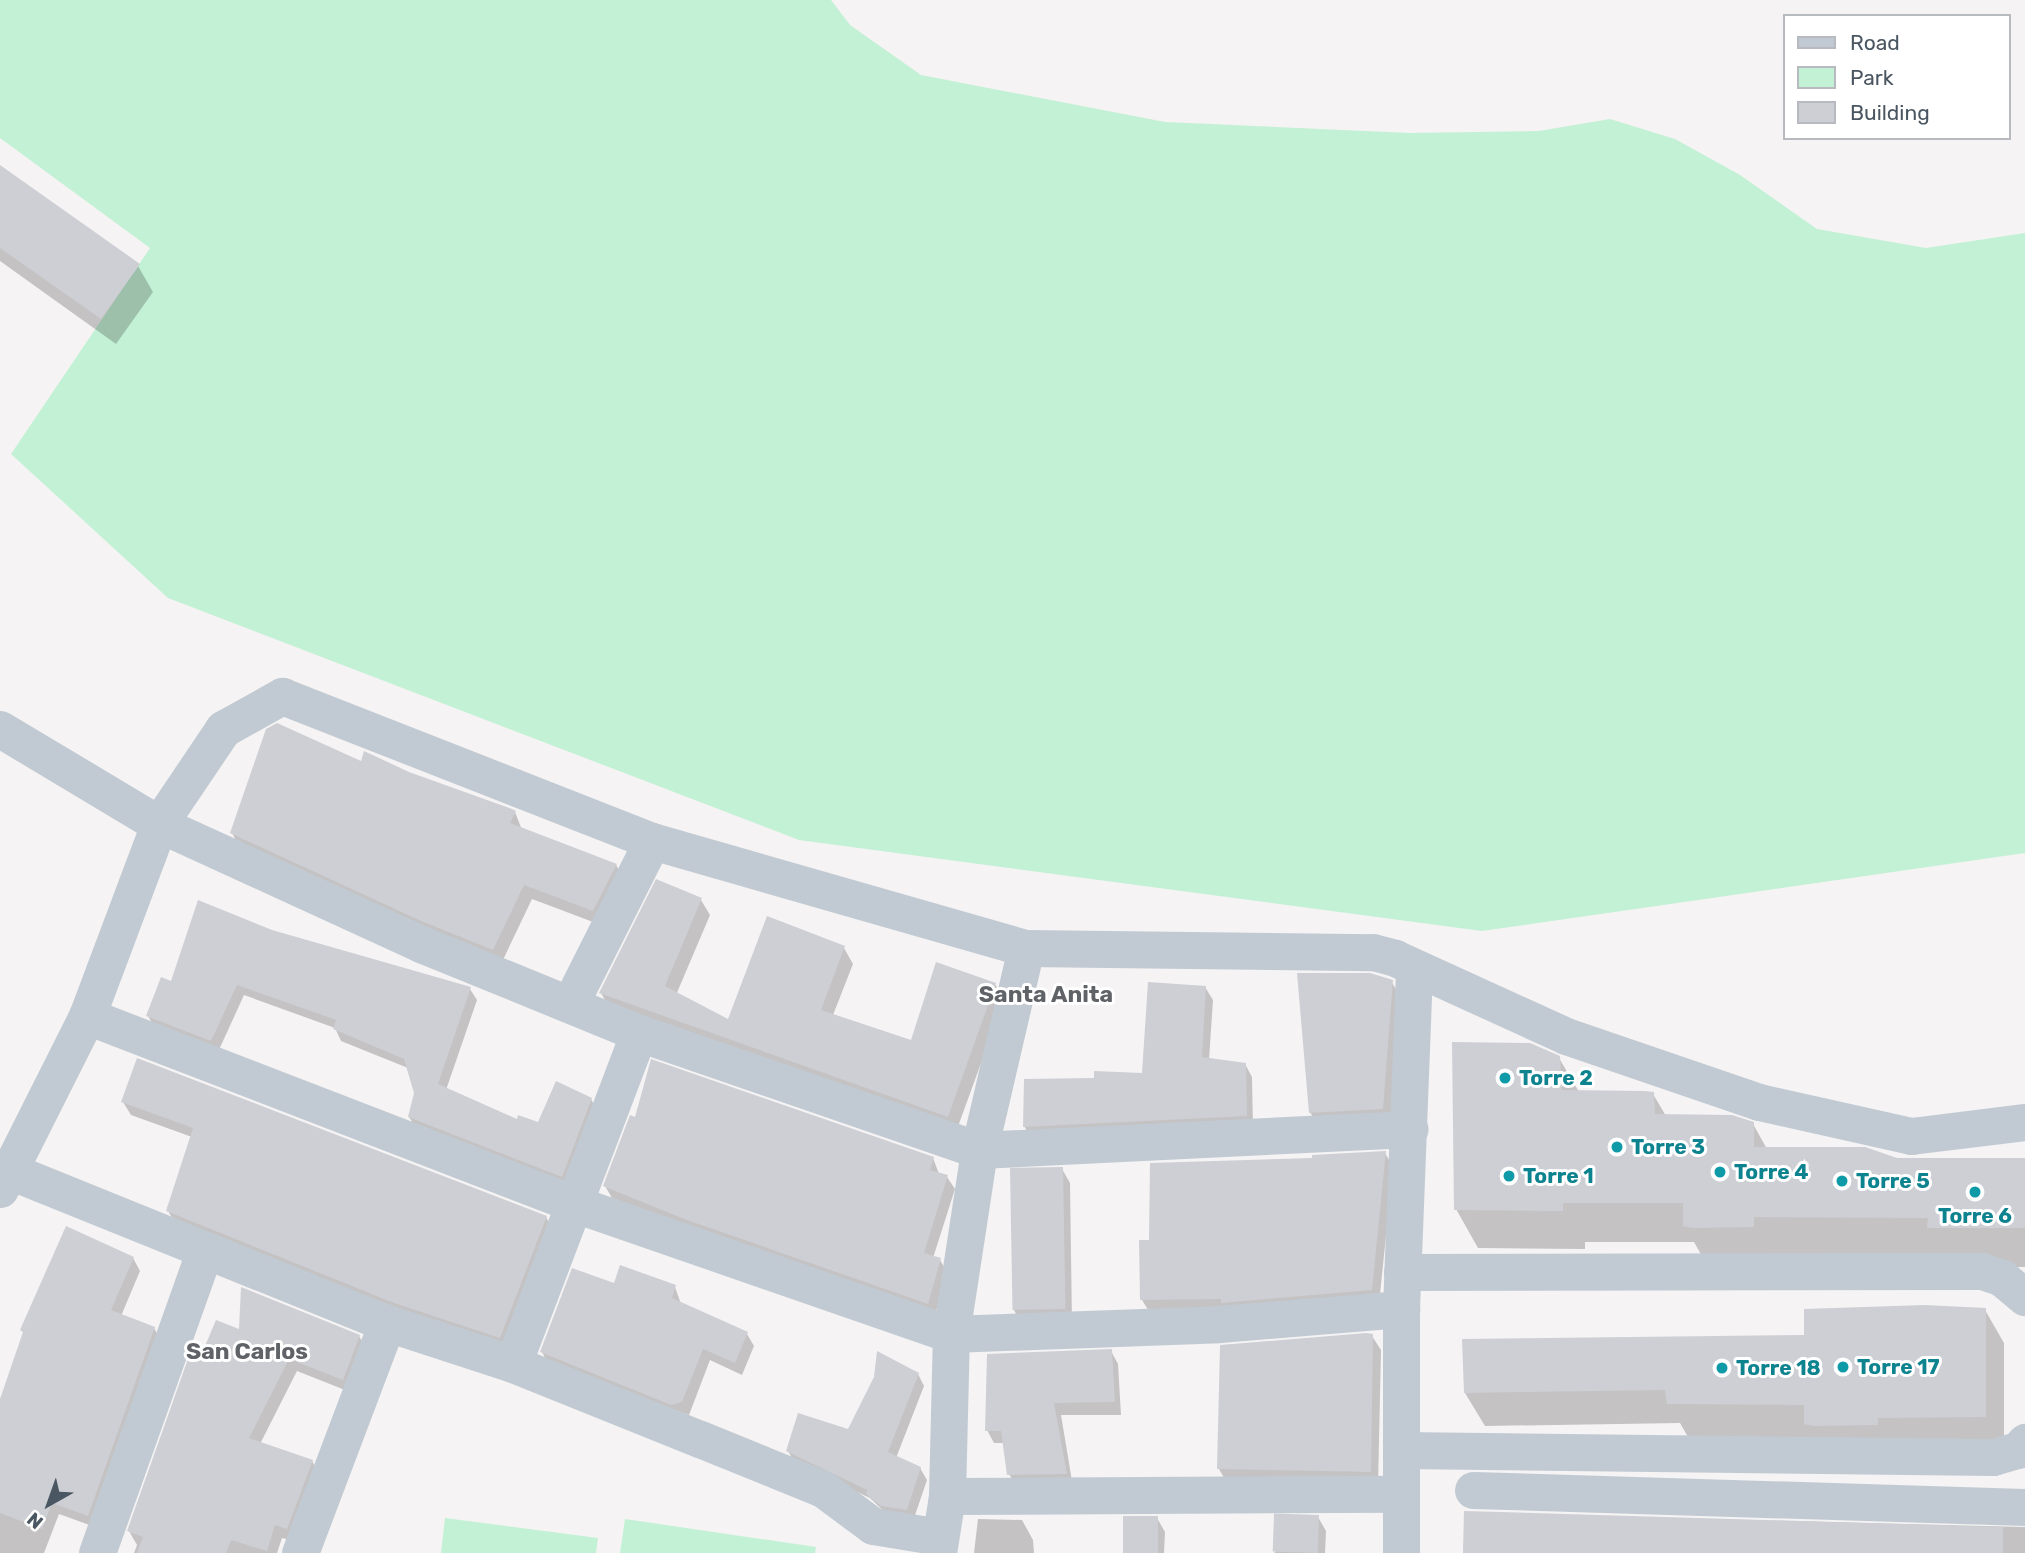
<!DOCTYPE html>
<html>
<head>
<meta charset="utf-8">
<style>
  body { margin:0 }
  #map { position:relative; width:2025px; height:1553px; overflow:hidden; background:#f5f3f3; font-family:Rubik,sans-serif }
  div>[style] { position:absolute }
  .green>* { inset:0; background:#c3f1d5 }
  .shadow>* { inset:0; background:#0003 }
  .building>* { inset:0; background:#cdcfd5; transform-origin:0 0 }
  .street>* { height:37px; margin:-18.5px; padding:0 18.5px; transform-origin:18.5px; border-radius:18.5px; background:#c1cad2 }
  .dots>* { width:19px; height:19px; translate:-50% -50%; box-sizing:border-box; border:4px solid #fff; border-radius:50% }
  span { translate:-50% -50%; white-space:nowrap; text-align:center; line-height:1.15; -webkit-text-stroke:6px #fff; paint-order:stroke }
  .culture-label { font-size:21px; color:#0d838f; font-weight:700 }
  .left { translate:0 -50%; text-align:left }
  .neighbourhood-label { font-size:23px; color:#5f6368; font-weight:700 }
  .legend { position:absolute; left:1783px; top:14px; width:228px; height:126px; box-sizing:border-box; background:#fff; border:2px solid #b7bbc0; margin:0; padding:9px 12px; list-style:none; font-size:21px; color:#4a5661 }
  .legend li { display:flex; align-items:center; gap:14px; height:35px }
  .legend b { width:35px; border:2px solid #b7bbc0 }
  .north { position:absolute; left:14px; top:1469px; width:70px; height:70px; -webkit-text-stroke:5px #fff; paint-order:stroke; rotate:220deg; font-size:19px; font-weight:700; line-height:28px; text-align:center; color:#4a5661 }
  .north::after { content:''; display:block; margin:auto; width:24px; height:32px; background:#4a5661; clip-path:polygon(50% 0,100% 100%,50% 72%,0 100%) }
</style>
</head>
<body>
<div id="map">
  <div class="green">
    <i style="clip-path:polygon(0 0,831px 0,850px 25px,921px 75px,1165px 122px,1410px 133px,1539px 131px,1610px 119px,1675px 139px,1740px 175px,1817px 229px,1926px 248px,2025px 233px,2025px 853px,1482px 931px,799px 840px,168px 598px,11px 454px,150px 248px,0 138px)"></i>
    <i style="clip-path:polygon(445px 1518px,598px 1538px,596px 1553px,441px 1553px)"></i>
    <i style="clip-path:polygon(625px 1519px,816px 1547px,815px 1553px,620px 1553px)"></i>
  </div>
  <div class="shadow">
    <i style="clip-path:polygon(0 167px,138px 266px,153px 292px,116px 344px,0 261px)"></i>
    <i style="clip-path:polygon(362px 763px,408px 774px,515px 812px,522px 830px,616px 865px,624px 879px,601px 925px,532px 899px,501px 964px,240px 848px,232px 833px)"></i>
    <i style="clip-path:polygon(701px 900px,710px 915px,676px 995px,729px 1022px,844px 948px,853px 964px,833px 1015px,912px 1042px,995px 984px,1004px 1000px,956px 1132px,610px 1009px,601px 993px)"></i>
    <i style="clip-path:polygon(272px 932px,470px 989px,477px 1000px,446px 1090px,518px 1121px,539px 1124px,591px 1099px,597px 1111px,568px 1187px,416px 1128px,409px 1117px,416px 1093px,408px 1068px,341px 1041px,335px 1028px,244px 995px,218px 1052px,155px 1028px,148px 1016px,172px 983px)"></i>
    <i style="clip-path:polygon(1391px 981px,1404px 1003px,1394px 1130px,1323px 1134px,1310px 1112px)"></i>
    <i style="clip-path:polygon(1205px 987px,1213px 1000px,1209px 1060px,1245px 1064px,1252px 1077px,1253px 1128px,1032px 1139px,1024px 1126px,1095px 1080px,1144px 1075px)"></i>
    <i style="clip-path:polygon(1559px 1058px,1579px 1092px,1653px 1094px,1666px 1116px,1753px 1124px,1767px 1149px,1896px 1159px,2025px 1161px,2025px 1267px,1707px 1265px,1694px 1242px,1585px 1242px,1585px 1249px,1478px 1248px,1456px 1209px)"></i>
    <i style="clip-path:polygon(123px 1102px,546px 1217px,553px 1230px,508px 1350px,176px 1224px,168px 1211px,192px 1137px,131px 1115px)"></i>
    <i style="clip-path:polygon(636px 1119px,933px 1158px,939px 1174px,947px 1177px,955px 1189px,933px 1258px,940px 1260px,947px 1272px,935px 1315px,612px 1198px,605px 1186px)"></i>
    <i style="clip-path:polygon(1385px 1153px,1393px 1167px,1379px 1304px,1150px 1313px,1142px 1300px,1151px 1242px)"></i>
    <i style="clip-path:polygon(1062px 1169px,1070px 1183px,1072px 1323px,1022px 1325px,1014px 1310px)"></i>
    <i style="clip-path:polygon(133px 1258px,140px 1271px,121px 1316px,154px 1328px,161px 1341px,95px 1527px,59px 1514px,44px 1553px,0 1553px,0 1403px,24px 1334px,22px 1330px)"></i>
    <i style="clip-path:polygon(615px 1286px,675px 1287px,681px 1304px,747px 1334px,754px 1346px,742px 1375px,710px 1360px,689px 1415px,549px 1365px,542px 1352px)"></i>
    <i style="clip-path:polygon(1985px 1310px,2004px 1343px,2004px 1450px,1688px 1437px,1680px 1423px,1485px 1426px,1465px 1393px)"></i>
    <i style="clip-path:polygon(240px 1332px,359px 1336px,366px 1349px,350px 1392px,297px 1371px,260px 1444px,312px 1461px,319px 1474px,294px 1541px,282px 1538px,277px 1553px,134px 1553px,137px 1545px,129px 1531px,206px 1348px)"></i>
    <i style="clip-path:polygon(1372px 1336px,1381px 1350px,1378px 1486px,1227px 1483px,1219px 1469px)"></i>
    <i style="clip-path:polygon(1111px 1351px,1118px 1364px,1121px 1415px,1061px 1415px,1073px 1487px,1017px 1487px,1009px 1474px,1004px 1443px,994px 1443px,987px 1430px)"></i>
    <i style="clip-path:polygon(918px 1374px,924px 1386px,896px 1458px,920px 1468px,927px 1480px,913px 1521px,890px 1517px,870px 1498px,795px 1463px,788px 1451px,849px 1431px,876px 1377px)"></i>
    <i style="clip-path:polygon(1466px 1513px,2025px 1527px,2025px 1553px,1465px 1553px)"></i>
    <i style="clip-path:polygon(1318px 1517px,1326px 1531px,1325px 1553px,1274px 1553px)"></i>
    <i style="clip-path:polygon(1157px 1518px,1165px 1532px,1164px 1553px,1123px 1553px)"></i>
    <i style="clip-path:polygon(978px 1519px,1022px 1520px,1033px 1540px,1034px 1553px,974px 1553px)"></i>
  </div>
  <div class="building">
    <i style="clip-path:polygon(0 165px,140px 264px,101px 319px,0 248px)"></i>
    <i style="clip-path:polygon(277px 723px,361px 761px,364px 751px,409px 772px,512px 809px,516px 811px,510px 823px,617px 864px,593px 911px,524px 885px,493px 950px,421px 921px,230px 833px,266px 729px)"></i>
    <i style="clip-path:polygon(656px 879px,702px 898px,665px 986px,728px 1019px,767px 916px,845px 946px,821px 1010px,911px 1040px,936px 962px,996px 983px,948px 1117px,599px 993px)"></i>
    <i style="clip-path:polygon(198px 900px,272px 930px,471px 987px,438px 1084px,517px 1119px,518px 1115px,538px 1122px,556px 1081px,592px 1098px,562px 1177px,408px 1117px,414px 1093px,404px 1059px,333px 1029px,336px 1020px,237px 985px,211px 1041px,146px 1016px,161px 977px,171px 981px)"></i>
    <i style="clip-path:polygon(1297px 973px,1370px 973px,1393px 980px,1383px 1109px,1309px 1113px)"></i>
    <i style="clip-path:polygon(1148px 982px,1206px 986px,1202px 1057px,1246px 1063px,1247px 1116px,1023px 1127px,1024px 1079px,1094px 1078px,1094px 1071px,1142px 1073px)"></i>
    <i style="clip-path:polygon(1452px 1042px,1530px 1043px,1560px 1056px,1562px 1090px,1645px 1091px,1654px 1092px,1655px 1114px,1732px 1115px,1754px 1122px,1754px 1147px,1865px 1147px,1897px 1158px,2025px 1158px,2025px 1228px,1927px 1228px,1928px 1218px,1754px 1217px,1754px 1227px,1693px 1228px,1683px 1226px,1683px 1203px,1563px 1203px,1563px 1211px,1454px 1210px)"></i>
    <i style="clip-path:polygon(137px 1058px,547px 1216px,500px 1338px,394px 1303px,166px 1211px,193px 1128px,121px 1102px)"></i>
    <i style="clip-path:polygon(651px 1059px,934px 1157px,930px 1170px,948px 1175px,924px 1253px,941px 1258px,928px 1304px,684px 1219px,603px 1186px,630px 1115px,635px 1117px)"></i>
    <i style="clip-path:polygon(1386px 1151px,1372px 1290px,1221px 1303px,1221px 1299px,1140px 1300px,1139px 1240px,1149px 1240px,1150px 1163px,1312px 1158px,1312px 1155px)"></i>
    <i style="left:1063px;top:1167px;width:142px;height:53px;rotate:89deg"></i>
    <i style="clip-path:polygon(66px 1226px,134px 1257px,111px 1310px,155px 1327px,88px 1516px,52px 1503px,42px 1529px,0 1513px,0 1399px,23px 1332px,20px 1330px)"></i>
    <i style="clip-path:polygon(620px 1265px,676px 1285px,672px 1298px,748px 1332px,735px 1363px,703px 1349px,682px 1402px,671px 1405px,540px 1352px,572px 1268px,614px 1283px)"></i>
    <i style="clip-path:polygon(241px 1287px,360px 1335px,343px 1380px,289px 1359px,249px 1438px,313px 1460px,287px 1529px,275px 1525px,267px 1551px,231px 1540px,226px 1553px,137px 1553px,143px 1537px,127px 1531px,194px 1342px,205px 1346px,216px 1320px,239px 1329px)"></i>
    <i style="clip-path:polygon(1925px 1305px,1986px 1308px,1986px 1417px,1878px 1418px,1878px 1425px,1814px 1426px,1804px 1424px,1804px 1405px,1667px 1404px,1665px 1390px,1464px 1393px,1462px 1339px,1804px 1335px,1804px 1309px)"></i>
    <i style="clip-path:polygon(1366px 1333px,1373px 1334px,1371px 1472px,1217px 1469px,1220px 1345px)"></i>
    <i style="clip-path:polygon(1112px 1349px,1115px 1402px,1054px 1403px,1067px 1474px,1007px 1475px,1001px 1431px,985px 1431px,987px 1354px)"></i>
    <i style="clip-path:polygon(877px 1351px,919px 1373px,888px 1452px,921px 1467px,907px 1510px,881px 1506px,866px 1494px,867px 1490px,786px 1451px,798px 1413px,848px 1429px,874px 1377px)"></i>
    <i style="clip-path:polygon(1464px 1511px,2003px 1527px,2003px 1553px,1463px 1553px)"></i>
    <i style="left:1319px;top:1515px;width:38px;height:45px;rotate:92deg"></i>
    <i style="left:1123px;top:1516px;width:35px;height:37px"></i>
  </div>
  <div class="street">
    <i style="left:0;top:729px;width:185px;rotate:30.9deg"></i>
    <i style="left:159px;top:824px;width:288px;rotate:24.6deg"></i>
    <i style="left:421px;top:944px;width:235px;rotate:22.2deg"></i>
    <i style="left:639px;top:1033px;width:360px;rotate:19deg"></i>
    <i style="left:979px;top:1150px;width:431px;rotate:-2.8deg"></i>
    <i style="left:571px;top:1002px;width:180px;rotate:-63.3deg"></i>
    <i style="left:87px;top:1016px;width:520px;rotate:21.08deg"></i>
    <i style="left:572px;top:1203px;width:401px;rotate:19.1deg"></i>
    <i style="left:951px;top:1334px;width:268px;rotate:-2.1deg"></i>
    <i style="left:1219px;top:1324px;width:183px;rotate:-4.7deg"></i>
    <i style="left:10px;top:1171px;width:406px;rotate:22deg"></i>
    <i style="left:387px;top:1323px;width:133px;rotate:18deg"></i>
    <i style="left:513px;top:1364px;width:201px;rotate:21.9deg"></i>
    <i style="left:700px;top:1439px;width:133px;rotate:22.1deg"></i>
    <i style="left:823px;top:1489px;width:62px;rotate:36.5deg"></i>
    <i style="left:873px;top:1526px;width:68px;rotate:9.3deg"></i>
    <i style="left:0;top:1189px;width:194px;rotate:-63.3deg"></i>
    <i style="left:87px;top:1016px;width:205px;rotate:-69.4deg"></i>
    <i style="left:159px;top:824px;width:115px;rotate:-56deg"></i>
    <i style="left:223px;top:729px;width:68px;rotate:-29.2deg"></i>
    <i style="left:282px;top:696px;width:397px;rotate:21.4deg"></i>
    <i style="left:652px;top:841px;width:389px;rotate:16deg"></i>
    <i style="left:1026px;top:948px;width:347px;rotate:0.7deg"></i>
    <i style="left:1373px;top:952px;width:23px;rotate:15deg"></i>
    <i style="left:1395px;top:958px;width:188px;rotate:24.5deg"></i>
    <i style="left:1566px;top:1036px;width:204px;rotate:18.9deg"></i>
    <i style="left:1759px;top:1102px;width:156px;rotate:12.6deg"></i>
    <i style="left:1911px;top:1136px;width:115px;rotate:-7deg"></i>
    <i style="left:1402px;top:1272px;width:580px;rotate:-0.1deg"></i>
    <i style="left:1982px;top:1271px;width:21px;rotate:19deg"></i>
    <i style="left:2002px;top:1278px;width:30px;rotate:40deg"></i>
    <i style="left:513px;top:1364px;width:354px;rotate:-69.2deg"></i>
    <i style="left:1401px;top:1450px;width:592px;rotate:0.68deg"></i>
    <i style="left:1993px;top:1457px;width:26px;rotate:-16deg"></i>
    <i style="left:2018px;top:1450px;width:11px;rotate:-49deg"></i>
    <i style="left:1473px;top:1490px;width:552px;rotate:1.76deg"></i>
    <i style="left:947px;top:1496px;width:453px;rotate:-0.3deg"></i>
    <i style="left:97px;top:1553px;width:319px;rotate:-70.4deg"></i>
    <i style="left:300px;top:1553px;width:246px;rotate:-69.3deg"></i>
    <i style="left:938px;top:1553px;width:58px;rotate:-81deg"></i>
    <i style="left:947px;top:1496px;width:162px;rotate:-88.6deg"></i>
    <i style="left:951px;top:1334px;width:186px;rotate:-81.3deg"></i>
    <i style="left:979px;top:1150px;width:207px;rotate:-76.9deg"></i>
    <i style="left:1401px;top:1553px;width:244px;rotate:-90deg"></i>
    <i style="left:1401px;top:1309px;width:341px;rotate:-87.8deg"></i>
  </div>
  <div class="dots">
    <i style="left:1505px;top:1078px;background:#0f9aa8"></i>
    <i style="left:1617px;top:1147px;background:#0f9aa8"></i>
    <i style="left:1720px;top:1172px;background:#0f9aa8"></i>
    <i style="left:1509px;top:1176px;background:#0f9aa8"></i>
    <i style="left:1842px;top:1181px;background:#0f9aa8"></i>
    <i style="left:1975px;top:1192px;background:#0f9aa8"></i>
    <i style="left:1843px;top:1367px;background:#0f9aa8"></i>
    <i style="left:1722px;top:1368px;background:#0f9aa8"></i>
  </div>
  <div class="culture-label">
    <span class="left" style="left:1519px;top:1078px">Torre 2</span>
    <span class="left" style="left:1631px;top:1147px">Torre 3</span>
    <span class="left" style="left:1734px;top:1172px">Torre 4</span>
    <span class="left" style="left:1523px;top:1176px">Torre 1</span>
    <span class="left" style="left:1856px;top:1181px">Torre 5</span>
    <span style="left:1975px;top:1216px">Torre 6</span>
    <span class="left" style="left:1857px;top:1367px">Torre 17</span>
    <span class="left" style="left:1736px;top:1368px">Torre 18</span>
  </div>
  <div class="neighbourhood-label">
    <span style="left:1046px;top:994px">Santa Anita</span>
    <span style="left:247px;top:1351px">San Carlos</span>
  </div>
  <ul class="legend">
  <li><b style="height:9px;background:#c1cad2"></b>Road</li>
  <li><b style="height:19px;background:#c3f1d5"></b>Park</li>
  <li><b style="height:19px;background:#cdcfd5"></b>Building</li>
  </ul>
  <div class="north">N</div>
</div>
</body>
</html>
